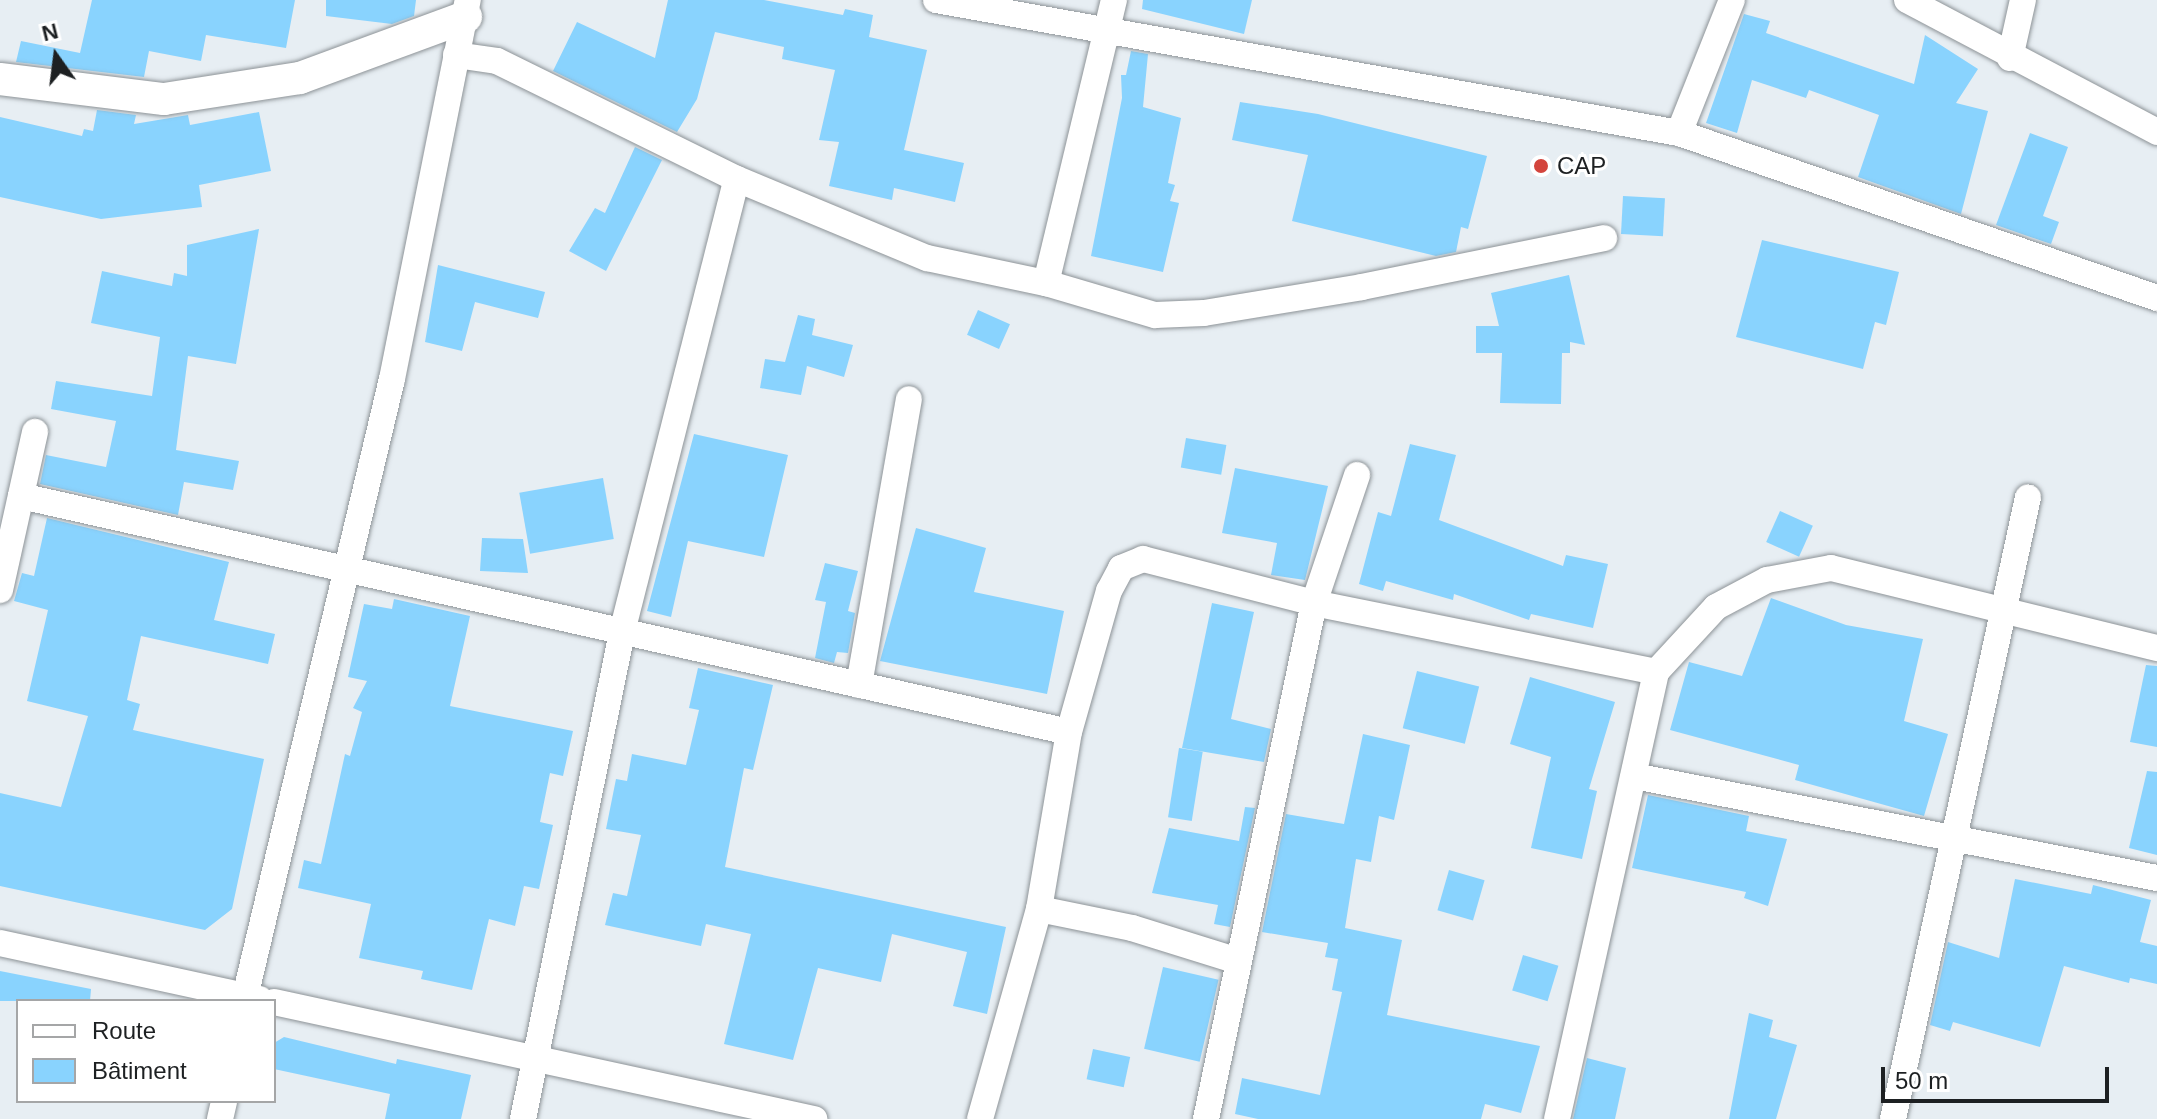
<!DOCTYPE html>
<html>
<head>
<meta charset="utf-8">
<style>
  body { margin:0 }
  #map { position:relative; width:2157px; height:1119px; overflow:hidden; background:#e7eef3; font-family:Arial,sans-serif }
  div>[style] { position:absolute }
  .building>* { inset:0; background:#89d3fe; transform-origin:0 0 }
  .roads { filter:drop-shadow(0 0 2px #8d9397) drop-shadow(0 0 2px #8d9397) }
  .minor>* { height:26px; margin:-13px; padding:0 13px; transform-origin:13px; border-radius:13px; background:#fff }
  .tertiary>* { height:32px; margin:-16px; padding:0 16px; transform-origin:16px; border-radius:16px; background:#fff }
  .dots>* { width:22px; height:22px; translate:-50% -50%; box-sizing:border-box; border:4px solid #fff; border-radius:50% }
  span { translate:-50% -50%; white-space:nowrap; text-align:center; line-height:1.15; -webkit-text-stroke:6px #fff; paint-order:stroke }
  .poi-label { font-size:24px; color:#1d2022 }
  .left { translate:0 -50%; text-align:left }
  .legend { position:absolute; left:16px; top:999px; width:260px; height:104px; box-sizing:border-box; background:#fff; border:2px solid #a5a6a7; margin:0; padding:10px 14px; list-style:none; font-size:24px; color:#1d2022 }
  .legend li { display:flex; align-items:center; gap:16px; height:40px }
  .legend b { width:40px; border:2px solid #a5a6a7 }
  .north { position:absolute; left:16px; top:16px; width:80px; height:80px; -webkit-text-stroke:6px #fff; paint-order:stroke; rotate:346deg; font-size:22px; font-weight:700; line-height:32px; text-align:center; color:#1d2022 }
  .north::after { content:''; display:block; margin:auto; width:28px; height:36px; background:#1d2022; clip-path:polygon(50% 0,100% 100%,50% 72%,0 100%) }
  .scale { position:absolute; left:1881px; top:1067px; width:228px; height:36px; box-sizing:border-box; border:4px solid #1d2022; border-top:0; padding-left:10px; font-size:24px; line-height:28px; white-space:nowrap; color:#1d2022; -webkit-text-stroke:6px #fff; paint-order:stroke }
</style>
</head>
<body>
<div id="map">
  <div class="building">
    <i style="clip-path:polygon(92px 0,295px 0,286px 48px,206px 35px,201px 61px,149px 51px,144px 77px,16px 62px,21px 41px,80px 53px)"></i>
    <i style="clip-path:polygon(326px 0,416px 0,414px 16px,392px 24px,326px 16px)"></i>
    <i style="clip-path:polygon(668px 0,764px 0,843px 15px,845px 9px,873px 15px,869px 37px,927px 50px,904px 150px,964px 163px,955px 202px,894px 188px,892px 200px,829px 186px,839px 142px,819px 140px,835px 70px,782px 59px,784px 47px,715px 32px,697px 99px,677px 132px,553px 71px,577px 22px,655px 58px)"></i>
    <i style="clip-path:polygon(1143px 0,1252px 0,1244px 34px,1142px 9px)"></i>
    <i style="clip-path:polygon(1744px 14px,1770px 21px,1766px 33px,1914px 84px,1925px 35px,1978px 69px,1956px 103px,1988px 111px,1961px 214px,1858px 177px,1879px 115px,1809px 90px,1806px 98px,1752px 80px,1737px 133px,1706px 123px)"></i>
    <i style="clip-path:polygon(1131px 51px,1148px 54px,1143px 107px,1181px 118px,1168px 183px,1175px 185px,1170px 201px,1179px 203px,1163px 272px,1091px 256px,1122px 98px,1121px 75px,1126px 75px)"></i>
    <i style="clip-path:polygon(1240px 102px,1318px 114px,1487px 156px,1468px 229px,1461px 227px,1456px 252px,1436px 256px,1292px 221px,1308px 155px,1232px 140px)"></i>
    <i style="clip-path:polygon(97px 110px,136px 115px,134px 124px,188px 115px,190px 125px,259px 112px,271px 171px,199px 185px,202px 207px,101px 219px,0 197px,0 117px,82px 136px,84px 129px,93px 131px)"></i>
    <i style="clip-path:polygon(2030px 133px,2068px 147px,2043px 216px,2059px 222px,2051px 244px,1996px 225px)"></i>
    <i style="clip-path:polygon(635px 147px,662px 160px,606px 271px,569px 251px,595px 208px,605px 213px)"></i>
    <i style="left:1623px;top:196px;width:42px;height:38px;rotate:3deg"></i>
    <i style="clip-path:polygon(259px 229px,236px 364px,188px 356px,176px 450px,239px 461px,233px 490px,184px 482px,178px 515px,40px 484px,46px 455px,106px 467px,116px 421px,51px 409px,56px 381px,152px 396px,160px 337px,91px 323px,102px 271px,172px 286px,174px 273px,187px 276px,187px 245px)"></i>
    <i style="clip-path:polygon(1762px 240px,1899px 272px,1886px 325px,1875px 322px,1863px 369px,1736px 337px)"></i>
    <i style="clip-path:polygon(438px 265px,545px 292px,538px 318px,475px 302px,462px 351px,425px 342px)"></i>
    <i style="clip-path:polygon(1569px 275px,1585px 345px,1570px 342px,1570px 353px,1562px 353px,1561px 404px,1500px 403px,1502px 353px,1476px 353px,1476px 326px,1499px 326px,1491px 293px)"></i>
    <i style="left:978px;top:310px;width:35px;height:27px;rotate:24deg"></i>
    <i style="clip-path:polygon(798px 315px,815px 319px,812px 335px,853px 345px,844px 377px,807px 366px,801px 395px,760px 388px,765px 359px,785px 362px)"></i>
    <i style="clip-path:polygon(694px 434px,788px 455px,764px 557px,688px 541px,671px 617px,647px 611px)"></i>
    <i style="left:1186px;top:438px;width:41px;height:30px;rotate:10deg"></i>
    <i style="clip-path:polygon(1410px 444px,1456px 455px,1439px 520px,1563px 566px,1566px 555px,1608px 564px,1593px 628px,1531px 614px,1529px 620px,1454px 594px,1453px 600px,1386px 581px,1383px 591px,1359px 584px,1378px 512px,1391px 516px)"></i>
    <i style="clip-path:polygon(1235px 468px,1328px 486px,1305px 580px,1271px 575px,1277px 543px,1222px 533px)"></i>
    <i style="left:603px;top:478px;width:62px;height:85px;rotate:80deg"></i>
    <i style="left:1780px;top:511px;width:36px;height:34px;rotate:24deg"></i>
    <i style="clip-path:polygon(47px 518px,229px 562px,214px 620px,275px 634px,268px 664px,141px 636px,127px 700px,140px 704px,133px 730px,264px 759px,232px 909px,205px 930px,0 886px,0 793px,61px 807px,88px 716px,27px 701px,48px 610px,14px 601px,22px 573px,34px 576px)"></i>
    <i style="clip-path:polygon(916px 528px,986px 548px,974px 592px,1064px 611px,1047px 694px,880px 661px)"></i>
    <i style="clip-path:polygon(482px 538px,523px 539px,528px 573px,480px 571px)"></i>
    <i style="clip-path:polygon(825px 563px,858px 571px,848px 611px,855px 613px,848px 653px,837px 652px,834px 663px,815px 658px,826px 602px,815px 600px)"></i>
    <i style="clip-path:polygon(1771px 598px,1846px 625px,1923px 639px,1904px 721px,1948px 734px,1924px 816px,1795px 780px,1799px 765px,1670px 730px,1689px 662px,1742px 676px)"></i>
    <i style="clip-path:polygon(394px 599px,470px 616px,450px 706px,573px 731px,563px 776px,550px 773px,540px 822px,553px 825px,539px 889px,524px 886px,515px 926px,489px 919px,472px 990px,421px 979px,423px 971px,359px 958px,371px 904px,298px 888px,304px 860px,321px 864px,345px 754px,350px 756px,362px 712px,353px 708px,367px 681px,348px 677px,364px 604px,392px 609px)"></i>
    <i style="clip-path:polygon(1212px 603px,1254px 612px,1231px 719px,1271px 729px,1264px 762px,1182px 748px)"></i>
    <i style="clip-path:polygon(2146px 665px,2157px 666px,2157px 747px,2130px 742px)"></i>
    <i style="clip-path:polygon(698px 668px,773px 685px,753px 770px,744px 768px,725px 867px,1006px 927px,987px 1014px,953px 1006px,967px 952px,892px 934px,881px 982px,818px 968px,793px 1060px,724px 1044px,751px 934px,706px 924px,701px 946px,605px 925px,613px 893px,627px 896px,641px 835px,606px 829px,616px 779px,627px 781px,632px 754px,686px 765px,699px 710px,689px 708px)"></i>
    <i style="left:1417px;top:671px;width:64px;height:59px;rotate:14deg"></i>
    <i style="clip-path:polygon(1530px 677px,1615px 702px,1589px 789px,1597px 791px,1582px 859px,1531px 848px,1551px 757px,1510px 744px)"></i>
    <i style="clip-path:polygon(1363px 734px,1410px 745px,1394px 820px,1379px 816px,1371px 862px,1356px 859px,1345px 928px,1402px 940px,1387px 1015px,1540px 1046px,1521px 1113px,1485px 1104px,1481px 1119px,1258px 1119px,1235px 1114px,1242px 1078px,1320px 1095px,1342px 992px,1332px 990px,1338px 959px,1325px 957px,1328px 943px,1262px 932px,1286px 814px,1344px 824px)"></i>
    <i style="left:1179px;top:748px;width:24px;height:70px;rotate:9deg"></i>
    <i style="clip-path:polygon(2147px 771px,2157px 772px,2157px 855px,2129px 848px)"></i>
    <i style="clip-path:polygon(1648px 795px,1749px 816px,1746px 831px,1787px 839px,1768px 906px,1744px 898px,1746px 892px,1632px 868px)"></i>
    <i style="clip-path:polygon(1245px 807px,1255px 808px,1230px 927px,1214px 924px,1218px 905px,1152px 893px,1169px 828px,1239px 841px)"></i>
    <i style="left:1449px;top:870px;width:37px;height:42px;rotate:16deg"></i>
    <i style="clip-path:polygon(2015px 879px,2091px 894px,2093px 885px,2151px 900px,2140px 942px,2157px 946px,2157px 984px,2130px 978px,2129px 983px,2064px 966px,2040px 1047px,1953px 1022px,1950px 1031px,1930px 1025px,1948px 942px,1999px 958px)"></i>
    <i style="left:1523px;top:955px;width:37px;height:37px;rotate:17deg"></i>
    <i style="left:1163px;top:967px;width:57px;height:84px;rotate:13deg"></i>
    <i style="clip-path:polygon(0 971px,91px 989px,90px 1001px,0 1001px)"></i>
    <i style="clip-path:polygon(1749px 1013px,1773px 1020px,1769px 1037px,1797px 1045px,1776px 1119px,1729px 1119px)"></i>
    <i style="clip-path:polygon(284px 1037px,396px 1064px,397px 1059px,471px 1075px,461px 1119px,385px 1119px,390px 1094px,274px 1069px,274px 1043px)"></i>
    <i style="left:1093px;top:1049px;width:38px;height:31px;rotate:12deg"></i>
    <i style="clip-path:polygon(1587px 1058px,1626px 1068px,1615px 1119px,1573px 1119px)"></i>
  </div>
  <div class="roads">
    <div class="minor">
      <i style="left:936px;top:0;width:755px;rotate:10.15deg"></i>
      <i style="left:1679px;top:133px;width:506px;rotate:19.04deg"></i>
      <i style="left:1907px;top:0;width:283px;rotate:27.8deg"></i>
      <i style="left:456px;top:55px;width:41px;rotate:8.3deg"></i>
      <i style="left:497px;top:61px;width:267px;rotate:26.2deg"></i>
      <i style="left:737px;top:179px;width:206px;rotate:22.6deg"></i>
      <i style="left:927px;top:258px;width:122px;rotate:11.9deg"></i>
      <i style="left:1046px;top:283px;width:114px;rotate:16.4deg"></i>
      <i style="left:1155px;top:315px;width:49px;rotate:-2.3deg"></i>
      <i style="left:1204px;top:313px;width:160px;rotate:-9.3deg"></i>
      <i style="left:1362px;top:287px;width:247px;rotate:-11.4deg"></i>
      <i style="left:2010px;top:58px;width:59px;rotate:-77.4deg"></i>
      <i style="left:1679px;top:133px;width:143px;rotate:-68.3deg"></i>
      <i style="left:1046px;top:283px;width:291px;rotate:-76.5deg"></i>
      <i style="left:21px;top:496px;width:1074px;rotate:12.69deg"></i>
      <i style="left:0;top:590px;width:162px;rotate:-77.5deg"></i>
      <i style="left:859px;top:685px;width:290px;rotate:-80.1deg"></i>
      <i style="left:1634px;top:776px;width:533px;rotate:11.04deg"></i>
      <i style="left:1039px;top:909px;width:95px;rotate:11.5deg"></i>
      <i style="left:1132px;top:928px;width:111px;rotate:17.3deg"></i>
      <i style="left:0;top:943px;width:266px;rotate:12.2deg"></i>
      <i style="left:244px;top:1001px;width:639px;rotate:-76.62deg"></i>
      <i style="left:392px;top:379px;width:387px;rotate:-78.7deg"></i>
      <i style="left:274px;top:1002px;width:553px;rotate:12.23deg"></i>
      <i style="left:220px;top:1119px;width:18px;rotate:-77deg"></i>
      <i style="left:523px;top:1119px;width:497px;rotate:-78.5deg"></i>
      <i style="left:622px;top:632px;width:467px;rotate:-75.8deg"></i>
      <i style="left:980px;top:1119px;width:218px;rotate:-74.3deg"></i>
      <i style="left:1039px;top:909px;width:180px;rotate:-80.4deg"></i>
      <i style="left:1069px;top:732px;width:147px;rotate:-74.2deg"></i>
      <i style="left:1109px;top:591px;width:26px;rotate:-62deg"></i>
      <i style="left:1121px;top:568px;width:24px;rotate:-22deg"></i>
      <i style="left:1143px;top:559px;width:177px;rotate:14.4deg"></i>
      <i style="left:1314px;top:603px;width:349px;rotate:11.4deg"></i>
      <i style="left:1206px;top:1119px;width:527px;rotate:-78.18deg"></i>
      <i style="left:1314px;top:603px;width:135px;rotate:-71.4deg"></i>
      <i style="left:1557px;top:1119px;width:458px;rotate:-77.5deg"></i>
      <i style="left:1656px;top:672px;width:88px;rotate:-47.3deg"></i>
      <i style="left:1716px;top:607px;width:58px;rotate:-27.9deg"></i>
      <i style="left:1767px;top:580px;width:65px;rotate:-10.6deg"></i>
      <i style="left:1831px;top:568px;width:336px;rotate:13.8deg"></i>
      <i style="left:1893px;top:1119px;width:636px;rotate:-77.75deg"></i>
    </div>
    <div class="tertiary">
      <i style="left:0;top:79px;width:165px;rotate:7deg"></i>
      <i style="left:164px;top:99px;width:138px;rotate:-8.8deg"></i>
      <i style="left:300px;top:78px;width:177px;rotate:-20.2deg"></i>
    </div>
  </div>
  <div class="dots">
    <i style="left:1541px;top:166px;background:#d3443c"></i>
  </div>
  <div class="poi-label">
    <span class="left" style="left:1557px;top:166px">CAP</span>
  </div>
  <ul class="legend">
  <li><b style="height:10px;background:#fff"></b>Route</li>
  <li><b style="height:22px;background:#89d3fe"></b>Bâtiment</li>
  </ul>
  <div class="north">N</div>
  <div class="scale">50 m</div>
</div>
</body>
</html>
